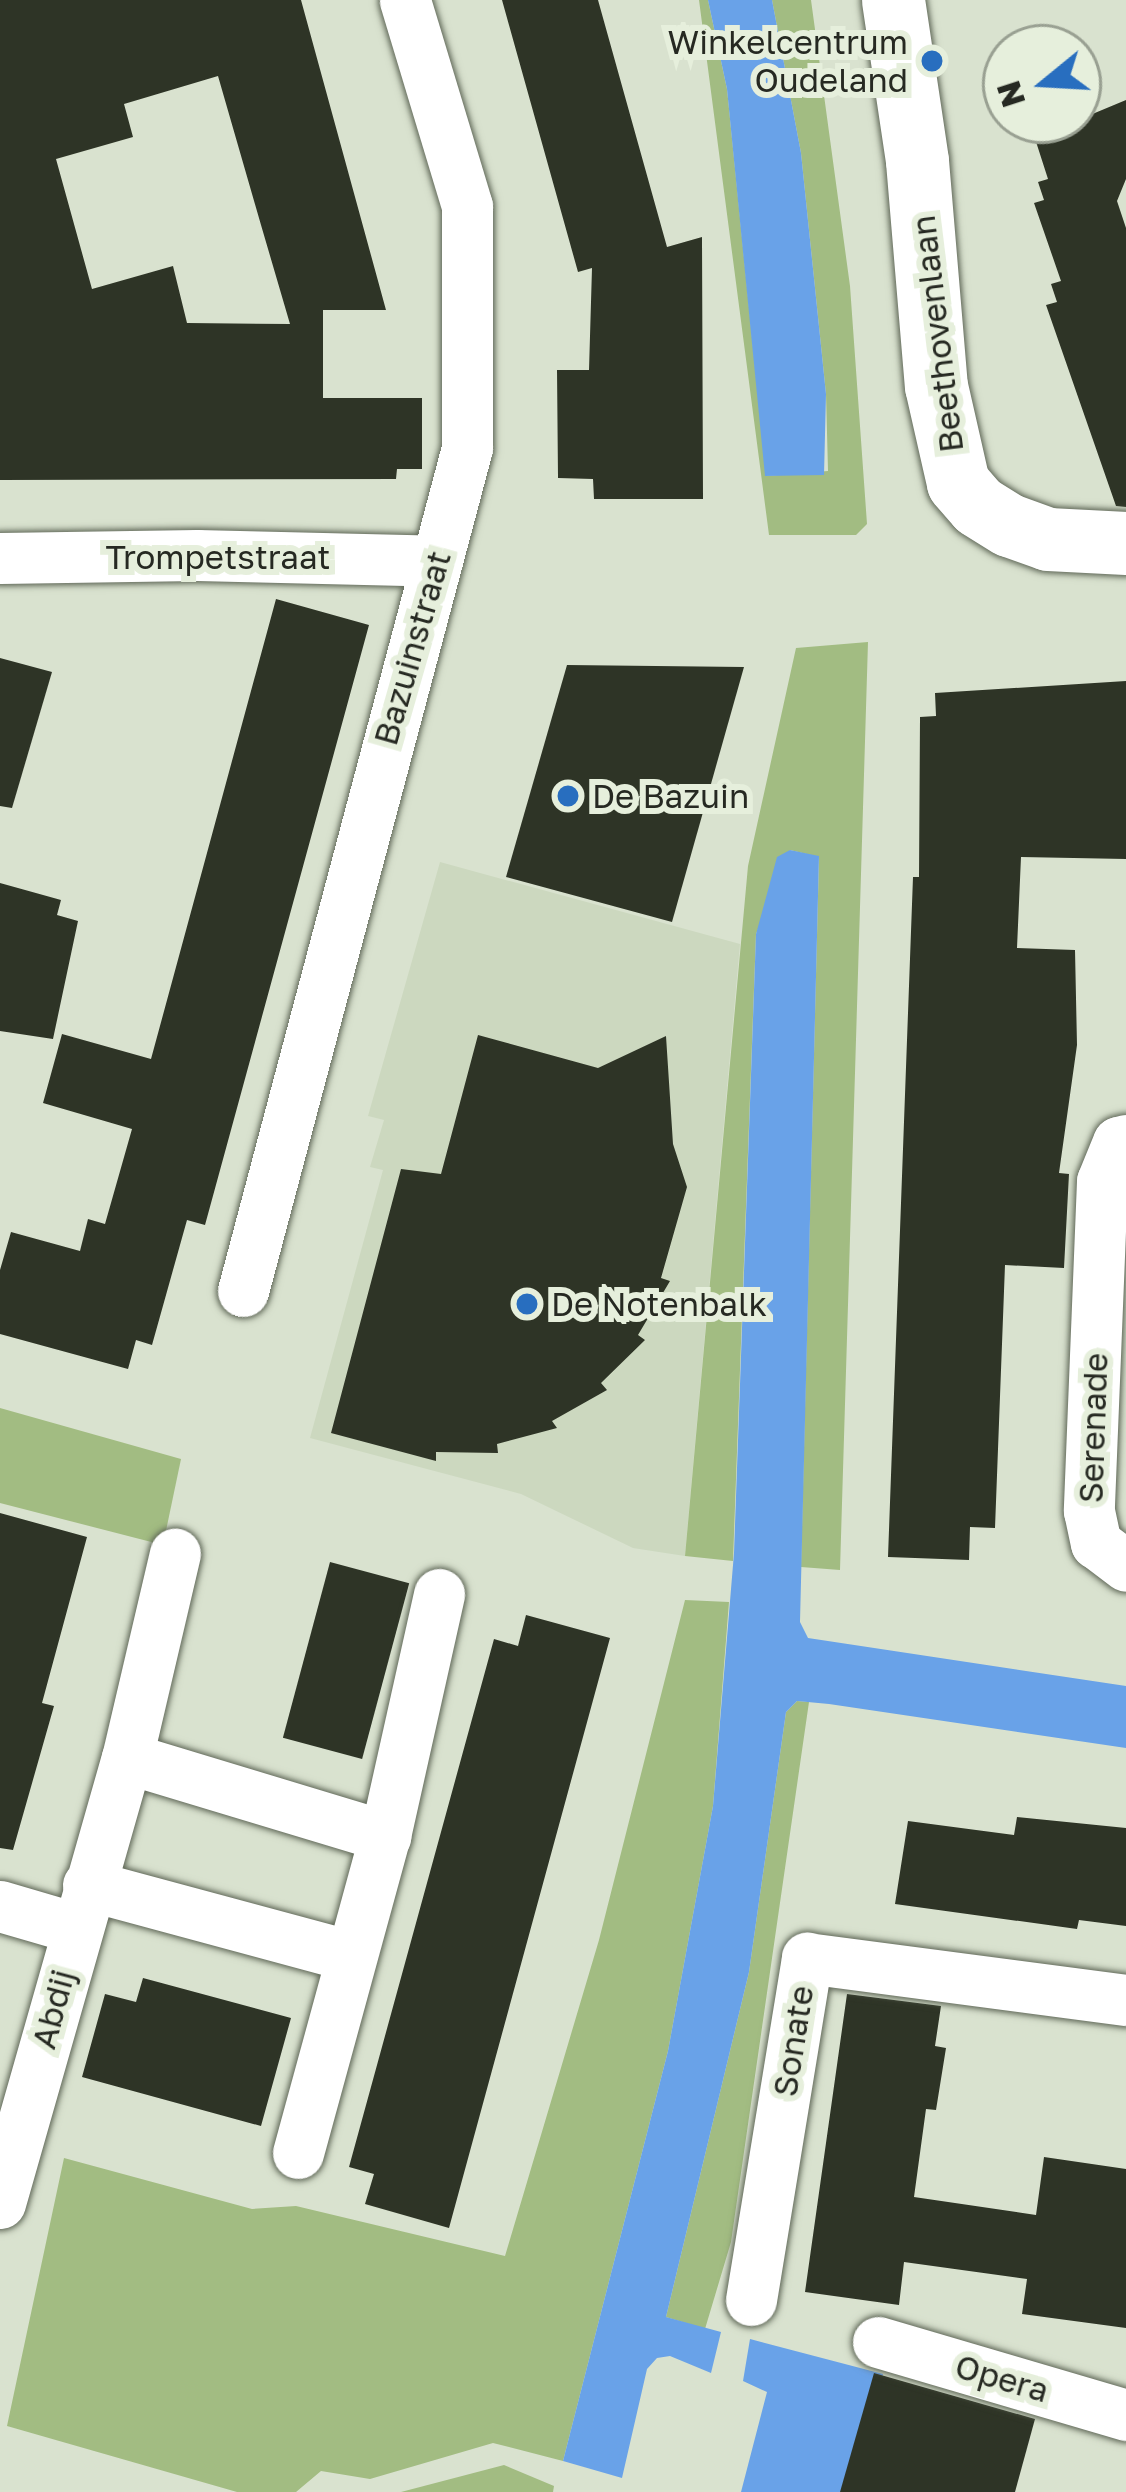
<!DOCTYPE html>
<html>
<head>
<meta charset="utf-8">
<style>
  body { margin:0 }
  #map { position:relative; width:1126px; height:2492px; overflow:hidden; background:#d9e2cf; font-family:"Golos Text",sans-serif }
  div>[style] { position:absolute }
  .built>* { inset:0; background:#ccd8bf }
  .green>* { inset:0; background:#a2bc82 }
  .water>* { inset:0; background:#69a2e8 }
  .building>* { inset:0; background:#2e3426; transform-origin:0 0 }
  .roads { filter:drop-shadow(0 0 3px #606858) drop-shadow(0 0 3px #606858) }
  .minor>* { height:51px; margin:-25.5px; padding:0 25.5px; transform-origin:25.5px; border-radius:25.5px; background:#fff }
  .tertiary>* { height:63px; margin:-31.5px; padding:0 31.5px; transform-origin:31.5px; border-radius:31.5px; background:#fff }
  .dots>* { width:33px; height:33px; translate:-50% -50%; box-sizing:border-box; border:6px solid #e6efdc; border-radius:50% }
  span { translate:-50% -50%; white-space:nowrap; text-align:center; line-height:1.15; -webkit-text-stroke:12px #e6efdc; paint-order:stroke }
  .poi-label { font-size:33px; color:#262922 }
  .right { translate:-100% -50%; text-align:right }
  .left { translate:0 -50%; text-align:left }
  .street-label { font-size:33px; color:#262922 }
  .north { position:absolute; left:982px; top:24px; width:120px; height:120px; box-sizing:border-box; background:#e6efdc; border:3px solid #99a092; border-radius:50%; rotate:252deg; font-size:33px; font-weight:700; line-height:48px; text-align:center; color:#262922 }
  .north::after { content:''; display:block; margin:auto; width:42px; height:54px; background:#286ebf; clip-path:polygon(50% 0,100% 100%,50% 72%,0 100%) }
</style>
</head>
<body>
<div id="map">
  <div class="built">
    <i style="clip-path:polygon(440px 862px,740px 944px,685px 1556px,633px 1548px,521px 1494px,310px 1438px,383px 1170px,370px 1167px,384px 1120px,368px 1116px)"></i>
  </div>
  <div class="green">
    <i style="clip-path:polygon(699px 0,708px 0,727px 89px,766px 476px,828px 471px,826px 394px,801px 153px,772px 0,811px 0,850px 286px,867px 524px,856px 535px,769px 535px)"></i>
    <i style="clip-path:polygon(868px 642px,840px 1570px,801px 1567px,819px 857px,790px 850px,756px 934px,733px 1561px,685px 1556px,748px 866px,796px 648px)"></i>
    <i style="clip-path:polygon(0 1408px,181px 1459px,163px 1545px,0 1503px)"></i>
    <i style="clip-path:polygon(685px 1600px,729px 1602px,713px 1806px,668px 2051px,563px 2461px,493px 2443px,370px 2479px,321px 2471px,296px 2492px,237px 2492px,7px 2426px,64px 2158px,252px 2209px,296px 2206px,505px 2256px,599px 1940px)"></i>
    <i style="clip-path:polygon(797px 1701px,809px 1702px,731px 2242px,705px 2329px,666px 2317px,749px 1972px,786px 1712px)"></i>
    <i style="clip-path:polygon(504px 2465px,554px 2486px,553px 2492px,401px 2492px)"></i>
  </div>
  <div class="water">
    <i style="clip-path:polygon(708px 0,772px 0,801px 153px,826px 394px,824px 475px,765px 476px,727px 89px)"></i>
    <i style="clip-path:polygon(790px 850px,819px 856px,800px 1622px,808px 1638px,1126px 1686px,1126px 1748px,829px 1704px,797px 1701px,786px 1712px,749px 1972px,666px 2317px,721px 2332px,711px 2373px,670px 2356px,657px 2358px,647px 2369px,622px 2478px,563px 2461px,668px 2051px,713px 1806px,734px 1553px,756px 934px,777px 857px)"></i>
    <i style="clip-path:polygon(750px 2339px,883px 2374px,852px 2492px,741px 2492px,767px 2392px,743px 2381px)"></i>
  </div>
  <div class="building">
    <i style="clip-path:polygon(evenodd,0 0,301px 0,386px 310px,323px 310px,323px 398px,422px 398px,422px 469px,397px 469px,396px 479px,0 480px,0 0,218px 76px,261px 225px,290px 324px,187px 323px,173px 266px,92px 289px,56px 159px,133px 137px,124px 104px,218px 76px)"></i>
    <i style="clip-path:polygon(502px 0,598px 0,667px 247px,702px 237px,703px 499px,594px 499px,593px 479px,558px 478px,557px 370px,589px 370px,592px 268px,578px 272px)"></i>
    <i style="clip-path:polygon(1126px 100px,1126px 179px,1117px 201px,1126px 228px,1126px 507px,1116px 506px,1046px 305px,1057px 302px,1051px 284px,1061px 281px,1034px 203px,1044px 200px,1038px 182px,1048px 179px,1029px 120px,1078px 120px)"></i>
    <i style="clip-path:polygon(276px 599px,369px 625px,205px 1225px,187px 1220px,152px 1345px,136px 1340px,128px 1369px,0 1334px,0 1270px,11px 1232px,80px 1251px,88px 1219px,105px 1224px,132px 1129px,43px 1103px,62px 1034px,151px 1059px)"></i>
    <i style="clip-path:polygon(0 658px,52px 672px,12px 808px,0 806px)"></i>
    <i style="clip-path:polygon(567px 665px,744px 667px,672px 922px,506px 877px)"></i>
    <i style="clip-path:polygon(1126px 681px,1126px 859px,1021px 857px,1017px 948px,1075px 950px,1077px 1045px,1059px 1173px,1069px 1174px,1064px 1268px,1005px 1265px,995px 1528px,970px 1527px,969px 1560px,888px 1557px,913px 877px,919px 877px,920px 717px,936px 716px,935px 693px)"></i>
    <i style="clip-path:polygon(0 883px,61px 900px,57px 915px,78px 921px,53px 1039px,0 1031px)"></i>
    <i style="clip-path:polygon(478px 1035px,598px 1068px,666px 1036px,673px 1144px,687px 1187px,661px 1278px,670px 1281px,638px 1335px,645px 1340px,601px 1383px,607px 1390px,552px 1421px,557px 1428px,497px 1444px,498px 1453px,436px 1452px,436px 1461px,331px 1433px,401px 1169px,441px 1174px)"></i>
    <i style="clip-path:polygon(0 1513px,87px 1537px,42px 1703px,54px 1706px,13px 1850px,0 1848px)"></i>
    <i style="left:330px;top:1562px;width:82px;height:182px;rotate:15deg"></i>
    <i style="clip-path:polygon(526px 1615px,610px 1638px,449px 2228px,365px 2204px,374px 2174px,349px 2167px,494px 1639px,518px 1646px)"></i>
    <i style="clip-path:polygon(1017px 1817px,1126px 1828px,1126px 1926px,1079px 1920px,1077px 1929px,895px 1904px,908px 1821px,1014px 1835px)"></i>
    <i style="clip-path:polygon(143px 1978px,291px 2018px,261px 2126px,82px 2077px,105px 1994px,136px 2002px)"></i>
    <i style="clip-path:polygon(847px 1994px,941px 2006px,935px 2046px,946px 2048px,936px 2110px,926px 2109px,914px 2197px,1036px 2215px,1044px 2157px,1126px 2169px,1126px 2328px,1022px 2314px,1027px 2279px,904px 2262px,899px 2305px,805px 2292px)"></i>
    <i style="clip-path:polygon(874px 2373px,1035px 2419px,1015px 2492px,840px 2492px)"></i>
  </div>
  <div class="roads">
    <div class="minor">
      <i style="left:0;top:558px;width:197px;rotate:-0.9deg"></i>
      <i style="left:197px;top:555px;width:240px;rotate:1.4deg"></i>
      <i style="left:1126px;top:1140px;width:8px;rotate:166deg"></i>
      <i style="left:1118px;top:1142px;width:42px;rotate:112.3deg"></i>
      <i style="left:1102px;top:1181px;width:330px;rotate:92.3deg"></i>
      <i style="left:1089px;top:1511px;width:33px;rotate:78deg"></i>
      <i style="left:1096px;top:1543px;width:38px;rotate:37deg"></i>
      <i style="left:243px;top:1291px;width:872px;rotate:-75.12deg"></i>
      <i style="left:467px;top:448px;width:242px;rotate:-90deg"></i>
      <i style="left:467px;top:206px;width:215px;rotate:-106.8deg"></i>
      <i style="left:127px;top:1758px;width:270px;rotate:16.8deg"></i>
      <i style="left:88px;top:1885px;width:272px;rotate:15.1deg"></i>
      <i style="left:0;top:1906px;width:78px;rotate:16.3deg"></i>
      <i style="left:298px;top:2153px;width:329px;rotate:-74.7deg"></i>
      <i style="left:385px;top:1836px;width:248px;rotate:-77.4deg"></i>
      <i style="left:0;top:2203px;width:463px;rotate:-74.1deg"></i>
      <i style="left:127px;top:1758px;width:210px;rotate:-76.8deg"></i>
      <i style="left:751px;top:2300px;width:347px;rotate:-80.7deg"></i>
      <i style="left:807px;top:1958px;width:322px;rotate:7.5deg"></i>
      <i style="left:878px;top:2342px;width:259px;rotate:16.4deg"></i>
    </div>
    <div class="tertiary">
      <i style="left:893px;top:0;width:163px;rotate:81.5deg"></i>
      <i style="left:917px;top:161px;width:226px;rotate:85.2deg"></i>
      <i style="left:936px;top:386px;width:99px;rotate:77.2deg"></i>
      <i style="left:958px;top:483px;width:30px;rotate:49deg"></i>
      <i style="left:978px;top:506px;width:36px;rotate:32deg"></i>
      <i style="left:1009px;top:525px;width:41px;rotate:19.7deg"></i>
      <i style="left:1048px;top:539px;width:78px;rotate:2.9deg"></i>
    </div>
  </div>
  <div class="dots">
    <i style="left:932px;top:61px;background:#286ebf"></i>
    <i style="left:568px;top:796px;background:#286ebf"></i>
    <i style="left:527px;top:1304px;background:#286ebf"></i>
  </div>
  <div class="poi-label">
    <span class="right" style="left:908px;top:61px">Winkelcentrum<br>Oudeland</span>
    <span class="left" style="left:592px;top:796px">De Bazuin</span>
    <span class="left" style="left:551px;top:1304px">De Notenbalk</span>
  </div>
  <div class="street-label">
    <span style="left:937px;top:334px;rotate:-97deg">Beethovenlaan</span>
    <span style="left:218px;top:557px">Trompetstraat</span>
    <span style="left:412px;top:648px;rotate:-74deg">Bazuinstraat</span>
    <span style="left:1093px;top:1428px;rotate:-88deg">Serenade</span>
    <span style="left:53px;top:2009px;rotate:-75deg">Abdij</span>
    <span style="left:793px;top:2041px;rotate:-81deg">Sonate</span>
    <span style="left:1002px;top:2378px;rotate:16deg">Opera</span>
  </div>
  <div class="north">N</div>
</div>
</body>
</html>
